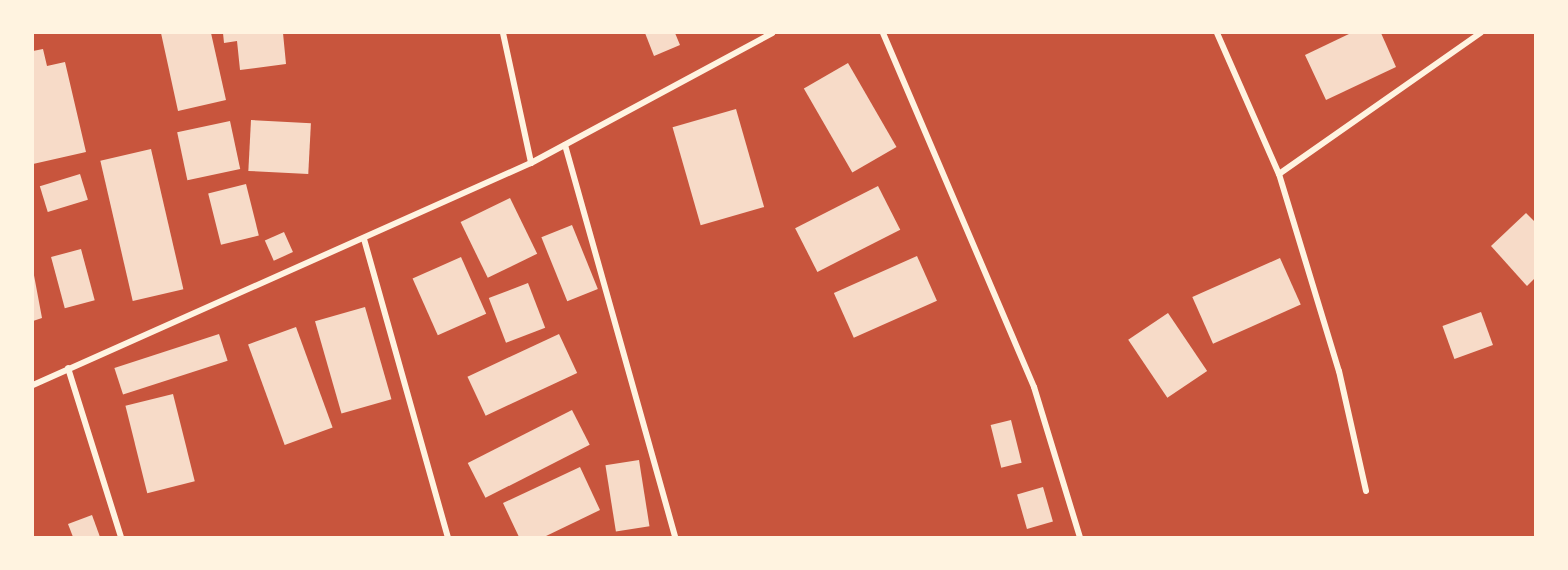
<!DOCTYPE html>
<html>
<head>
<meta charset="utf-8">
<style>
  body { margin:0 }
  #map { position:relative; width:1568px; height:570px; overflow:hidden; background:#c8553d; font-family:Commissioner,sans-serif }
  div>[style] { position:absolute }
  .building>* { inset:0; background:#f7dbc8; transform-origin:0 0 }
  .minor>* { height:6px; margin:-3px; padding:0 3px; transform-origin:3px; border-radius:3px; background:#fff3e0 }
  span { translate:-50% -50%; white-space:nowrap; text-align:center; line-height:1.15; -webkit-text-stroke:4.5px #fff3e0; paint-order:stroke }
  .frame { position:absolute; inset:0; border:34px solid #fff3e0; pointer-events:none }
</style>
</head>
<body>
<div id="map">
  <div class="building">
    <i style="clip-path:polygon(161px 33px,211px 33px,226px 100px,178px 111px)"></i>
    <i style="clip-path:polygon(223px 33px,283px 33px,286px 64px,240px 70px,237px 41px,224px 43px)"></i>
    <i style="clip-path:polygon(645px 33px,675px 33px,680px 45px,654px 56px)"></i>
    <i style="clip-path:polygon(1351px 33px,1381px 33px,1396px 67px,1326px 100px,1305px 55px)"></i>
    <i style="clip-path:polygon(43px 49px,47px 66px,65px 62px,86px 152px,33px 164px,33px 51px)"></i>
    <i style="left:848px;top:63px;width:97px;height:51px;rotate:60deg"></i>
    <i style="left:736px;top:109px;width:102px;height:66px;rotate:74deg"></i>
    <i style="left:251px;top:120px;width:60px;height:51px;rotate:3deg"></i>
    <i style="left:230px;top:121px;width:49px;height:54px;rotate:78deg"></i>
    <i style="left:151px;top:149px;width:144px;height:52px;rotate:77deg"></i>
    <i style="left:80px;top:174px;width:27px;height:42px;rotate:73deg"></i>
    <i style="left:246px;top:184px;width:53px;height:39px;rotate:76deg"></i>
    <i style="left:878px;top:186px;width:49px;height:93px;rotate:63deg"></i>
    <i style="left:510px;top:198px;width:62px;height:55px;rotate:64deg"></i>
    <i style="clip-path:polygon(1526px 213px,1535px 222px,1535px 278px,1527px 286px,1491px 246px)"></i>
    <i style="left:572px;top:225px;width:69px;height:33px;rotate:68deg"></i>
    <i style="left:284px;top:232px;width:22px;height:21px;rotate:66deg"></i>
    <i style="left:81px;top:249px;width:53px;height:31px;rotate:75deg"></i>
    <i style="left:917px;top:256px;width:49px;height:91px;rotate:66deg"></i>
    <i style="left:461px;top:257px;width:62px;height:53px;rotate:66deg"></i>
    <i style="left:1280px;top:258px;width:51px;height:96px;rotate:66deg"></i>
    <i style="clip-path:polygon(33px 270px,42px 318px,33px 321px)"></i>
    <i style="left:528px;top:283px;width:48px;height:42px;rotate:69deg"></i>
    <i style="left:365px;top:307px;width:96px;height:52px;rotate:74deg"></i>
    <i style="left:1481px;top:312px;width:35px;height:41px;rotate:70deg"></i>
    <i style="left:1168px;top:313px;width:70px;height:48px;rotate:56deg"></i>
    <i style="left:296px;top:327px;width:107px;height:51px;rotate:70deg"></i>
    <i style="left:219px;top:334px;width:28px;height:110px;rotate:72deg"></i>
    <i style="left:559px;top:334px;width:43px;height:101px;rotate:65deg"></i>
    <i style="left:173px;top:394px;width:90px;height:49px;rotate:76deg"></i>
    <i style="left:572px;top:410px;width:39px;height:117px;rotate:63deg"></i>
    <i style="left:1011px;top:420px;width:44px;height:21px;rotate:76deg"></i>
    <i style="left:639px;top:460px;width:67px;height:34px;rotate:81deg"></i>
    <i style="clip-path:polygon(580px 467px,600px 510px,544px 537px,519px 537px,503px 503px)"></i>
    <i style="left:1043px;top:487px;width:36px;height:27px;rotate:74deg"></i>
    <i style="clip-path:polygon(92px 515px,100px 537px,73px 537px,68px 524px)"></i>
  </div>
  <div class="minor">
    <i style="left:503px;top:33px;width:133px;rotate:77.8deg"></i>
    <i style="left:883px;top:33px;width:385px;rotate:66.9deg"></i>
    <i style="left:1034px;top:387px;width:157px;rotate:73deg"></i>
    <i style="left:1217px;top:33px;width:154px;rotate:66.3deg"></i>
    <i style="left:1279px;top:174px;width:246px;rotate:-35deg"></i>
    <i style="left:565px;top:145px;width:407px;rotate:74.3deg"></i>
    <i style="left:1279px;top:174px;width:206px;rotate:73.1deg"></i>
    <i style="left:1339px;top:371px;width:123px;rotate:77.3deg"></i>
    <i style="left:364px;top:239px;width:310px;rotate:74.3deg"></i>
    <i style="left:68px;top:368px;width:177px;rotate:72.6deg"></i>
    <i style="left:33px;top:385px;width:545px;rotate:-24.03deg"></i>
    <i style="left:531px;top:163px;width:274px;rotate:-28.3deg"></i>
  </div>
  <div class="frame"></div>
</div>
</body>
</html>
